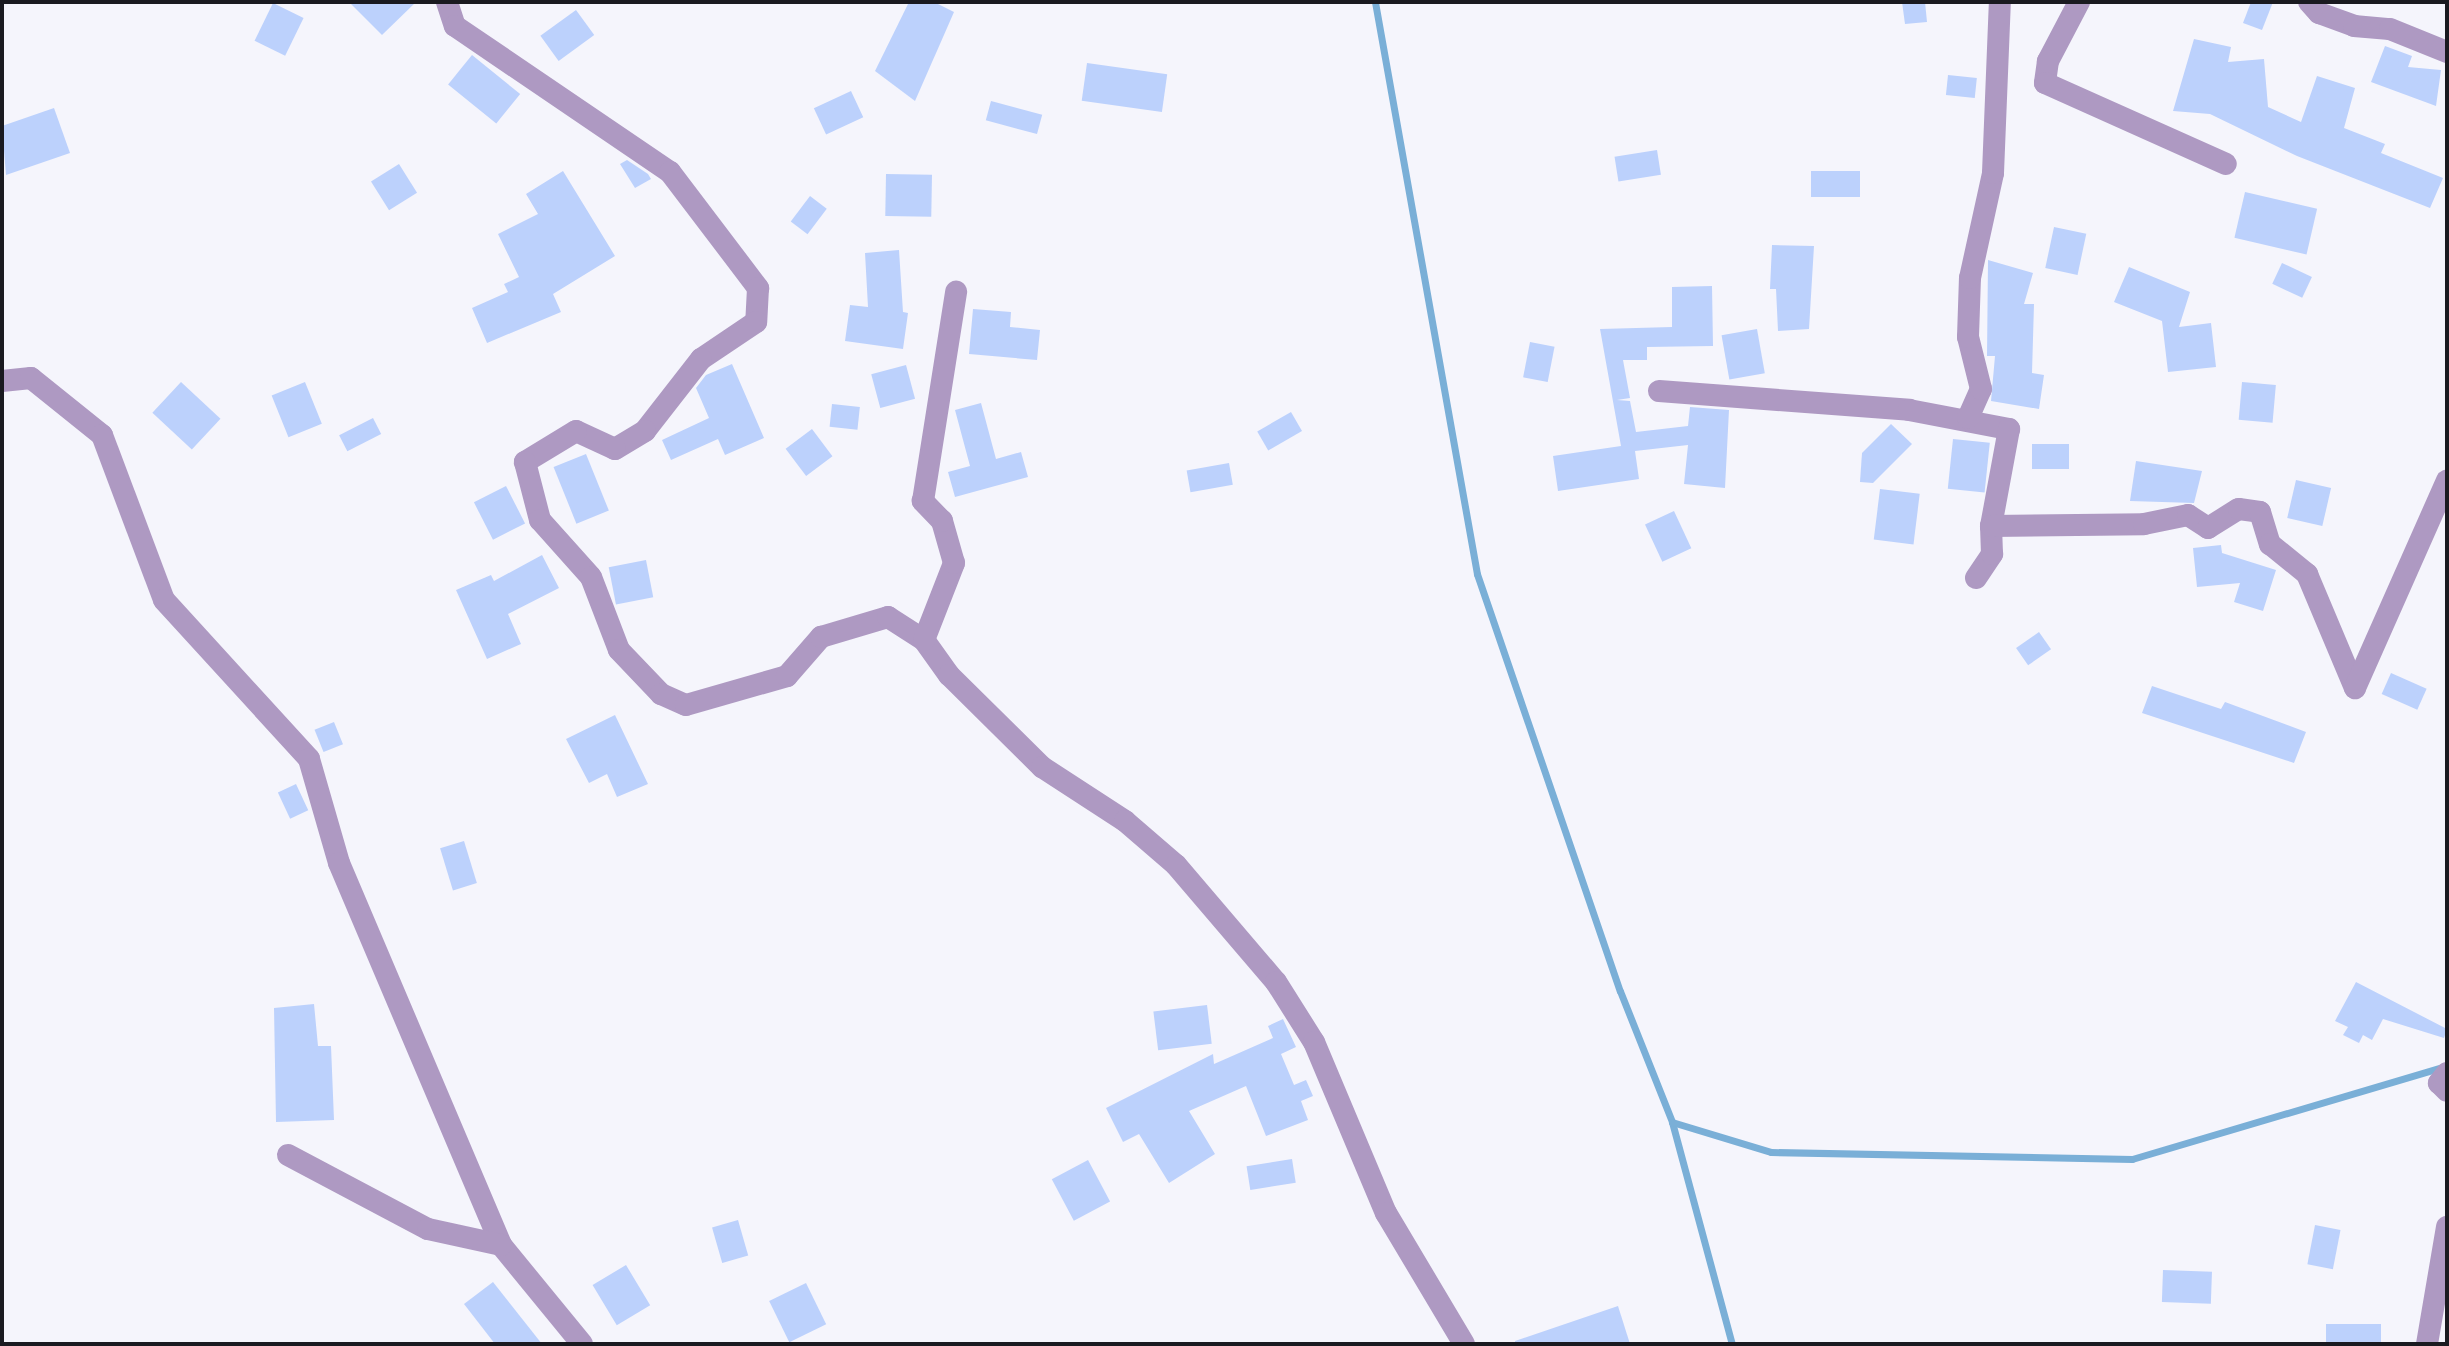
<!DOCTYPE html>
<html>
<head>
<meta charset="utf-8">
<style>
  body { margin:0 }
  #map { position:relative; width:2449px; height:1346px; overflow:hidden; background:#f5f5fc; font-family:Manrope,sans-serif }
  div>[style] { position:absolute }
  .stream>* { height:7px; margin:-3.5px; padding:0 3.5px; transform-origin:3.5px; border-radius:3.5px; background:#7aafd7 }
  .building>* { inset:0; background:#bcd1fc; transform-origin:0 0 }
  .minor>* { height:22px; margin:-11px; padding:0 11px; transform-origin:11px; border-radius:11px; background:#ae99c2 }
  span { translate:-50% -50%; white-space:nowrap; text-align:center; line-height:1.15; -webkit-text-stroke:8px #fff; paint-order:stroke }
  .frame { position:absolute; inset:0; border:4px solid #1a1a20; pointer-events:none }
</style>
</head>
<body>
<div id="map">
  <div class="stream">
    <i style="left:1375px;top:2px;width:581px;rotate:79.89deg"></i>
    <i style="left:1477px;top:574px;width:441px;rotate:71.1deg"></i>
    <i style="left:1620px;top:991px;width:141px;rotate:68.3deg"></i>
    <i style="left:1672px;top:1122px;width:230px;rotate:74.9deg"></i>
    <i style="left:1672px;top:1122px;width:103px;rotate:16.9deg"></i>
    <i style="left:1771px;top:1152px;width:361px;rotate:1.1deg"></i>
    <i style="left:2132px;top:1159px;width:327px;rotate:-16.5deg"></i>
  </div>
  <div class="building">
    <i style="clip-path:polygon(349px 2px,416px 2px,382px 35px)"></i>
    <i style="clip-path:polygon(909px 2px,934px 2px,954px 12px,915px 101px,875px 71px)"></i>
    <i style="clip-path:polygon(1902px 2px,1925px 2px,1927px 22px,1905px 24px)"></i>
    <i style="clip-path:polygon(2251px 2px,2273px 2px,2262px 30px,2243px 23px)"></i>
    <i style="left:273px;top:3px;width:34px;height:42px;rotate:26deg"></i>
    <i style="left:576px;top:10px;width:31px;height:44px;rotate:54deg"></i>
    <i style="clip-path:polygon(2194px 39px,2231px 47px,2228px 62px,2264px 59px,2268px 107px,2301px 122px,2317px 76px,2355px 88px,2344px 128px,2385px 144px,2381px 153px,2443px 178px,2430px 208px,2297px 156px,2210px 114px,2173px 111px)"></i>
    <i style="clip-path:polygon(2385px 46px,2412px 56px,2408px 67px,2441px 70px,2436px 106px,2371px 82px)"></i>
    <i style="left:472px;top:55px;width:62px;height:38px;rotate:39deg"></i>
    <i style="left:1087px;top:63px;width:81px;height:38px;rotate:8deg"></i>
    <i style="left:1948px;top:75px;width:29px;height:20px;rotate:6deg"></i>
    <i style="left:851px;top:91px;width:29px;height:41px;rotate:65deg"></i>
    <i style="left:991px;top:101px;width:53px;height:20px;rotate:15deg"></i>
    <i style="clip-path:polygon(54px 108px,70px 153px,6px 175px,2px 126px)"></i>
    <i style="left:1657px;top:150px;width:25px;height:43px;rotate:81deg"></i>
    <i style="clip-path:polygon(627px 160px,648px 174px,651px 179px,635px 188px,620px 164px)"></i>
    <i style="left:399px;top:164px;width:34px;height:33px;rotate:58deg"></i>
    <i style="clip-path:polygon(563px 171px,615px 256px,553px 294px,561px 312px,487px 343px,472px 308px,508px 292px,504px 284px,519px 277px,498px 234px,538px 214px,526px 194px)"></i>
    <i style="left:1860px;top:171px;width:26px;height:49px;rotate:90deg"></i>
    <i style="left:886px;top:174px;width:46px;height:42px;rotate:1deg"></i>
    <i style="left:2245px;top:192px;width:74px;height:47px;rotate:13deg"></i>
    <i style="left:810px;top:196px;width:21px;height:32px;rotate:37deg"></i>
    <i style="left:2054px;top:227px;width:33px;height:42px;rotate:12deg"></i>
    <i style="clip-path:polygon(1772px 245px,1814px 246px,1809px 329px,1778px 331px,1776px 289px,1770px 289px)"></i>
    <i style="clip-path:polygon(899px 250px,903px 312px,908px 313px,903px 349px,845px 341px,850px 305px,868px 307px,865px 253px)"></i>
    <i style="clip-path:polygon(1988px 260px,2033px 273px,2024px 304px,2034px 304px,2032px 373px,2044px 375px,2039px 409px,1991px 401px,1995px 356px,1987px 356px)"></i>
    <i style="left:2282px;top:263px;width:33px;height:23px;rotate:25deg"></i>
    <i style="clip-path:polygon(2129px 267px,2190px 292px,2179px 327px,2211px 323px,2216px 367px,2168px 372px,2162px 321px,2114px 302px)"></i>
    <i style="clip-path:polygon(1712px 286px,1713px 346px,1647px 347px,1647px 360px,1623px 360px,1630px 398px,1617px 400px,1630px 401px,1636px 432px,1688px 426px,1690px 407px,1729px 410px,1725px 488px,1684px 484px,1688px 445px,1635px 451px,1639px 479px,1558px 491px,1553px 456px,1621px 446px,1600px 329px,1672px 327px,1672px 287px)"></i>
    <i style="clip-path:polygon(973px 309px,1011px 312px,1010px 327px,1040px 330px,1037px 360px,969px 354px)"></i>
    <i style="left:1757px;top:329px;width:45px;height:36px;rotate:80deg"></i>
    <i style="left:1530px;top:342px;width:25px;height:36px;rotate:11deg"></i>
    <i style="clip-path:polygon(732px 364px,764px 438px,725px 455px,718px 439px,671px 460px,662px 440px,709px 418px,696px 388px,706px 375px)"></i>
    <i style="left:906px;top:365px;width:35px;height:36px;rotate:75deg"></i>
    <i style="left:181px;top:382px;width:54px;height:42px;rotate:43deg"></i>
    <i style="left:305px;top:382px;width:45px;height:36px;rotate:68deg"></i>
    <i style="left:2242px;top:382px;width:34px;height:38px;rotate:5deg"></i>
    <i style="clip-path:polygon(981px 403px,996px 459px,1021px 452px,1028px 477px,955px 497px,948px 472px,970px 466px,955px 410px)"></i>
    <i style="left:832px;top:404px;width:28px;height:23px;rotate:6deg"></i>
    <i style="left:1291px;top:412px;width:22px;height:39px;rotate:60deg"></i>
    <i style="left:373px;top:418px;width:18px;height:38px;rotate:63deg"></i>
    <i style="clip-path:polygon(1891px 424px,1912px 444px,1873px 483px,1860px 482px,1862px 453px)"></i>
    <i style="left:812px;top:429px;width:34px;height:33px;rotate:53deg"></i>
    <i style="left:1953px;top:439px;width:37px;height:50px;rotate:6deg"></i>
    <i style="left:2032px;top:444px;width:37px;height:25px"></i>
    <i style="left:586px;top:454px;width:61px;height:35px;rotate:68deg"></i>
    <i style="clip-path:polygon(2136px 461px,2202px 471px,2194px 503px,2130px 501px)"></i>
    <i style="left:1229px;top:463px;width:22px;height:43px;rotate:80deg"></i>
    <i style="left:2296px;top:480px;width:36px;height:39px;rotate:13deg"></i>
    <i style="left:506px;top:486px;width:42px;height:36px;rotate:63deg"></i>
    <i style="left:1880px;top:489px;width:40px;height:51px;rotate:7deg"></i>
    <i style="left:1674px;top:511px;width:41px;height:32px;rotate:65deg"></i>
    <i style="clip-path:polygon(2221px 545px,2222px 553px,2276px 570px,2263px 611px,2234px 602px,2240px 583px,2197px 587px,2193px 548px)"></i>
    <i style="clip-path:polygon(542px 555px,559px 588px,508px 614px,521px 644px,487px 659px,456px 590px,491px 575px,494px 581px)"></i>
    <i style="left:646px;top:560px;width:38px;height:38px;rotate:79deg"></i>
    <i style="left:2039px;top:632px;width:21px;height:28px;rotate:55deg"></i>
    <i style="left:2391px;top:673px;width:39px;height:23px;rotate:24deg"></i>
    <i style="clip-path:polygon(2152px 686px,2221px 709px,2225px 702px,2306px 732px,2294px 763px,2142px 713px)"></i>
    <i style="clip-path:polygon(615px 715px,648px 784px,617px 797px,607px 774px,589px 783px,566px 739px)"></i>
    <i style="left:334px;top:722px;width:24px;height:21px;rotate:68deg"></i>
    <i style="left:296px;top:784px;width:29px;height:20px;rotate:65deg"></i>
    <i style="left:464px;top:841px;width:44px;height:25px;rotate:73deg"></i>
    <i style="clip-path:polygon(2356px 982px,2447px 1029px,2444px 1038px,2383px 1019px,2372px 1040px,2363px 1035px,2359px 1043px,2343px 1035px,2348px 1027px,2335px 1021px)"></i>
    <i style="clip-path:polygon(314px 1004px,318px 1046px,331px 1046px,334px 1120px,276px 1122px,274px 1008px)"></i>
    <i style="left:1207px;top:1005px;width:39px;height:54px;rotate:83deg"></i>
    <i style="clip-path:polygon(1283px 1019px,1296px 1047px,1281px 1054px,1294px 1085px,1306px 1080px,1313px 1096px,1301px 1101px,1308px 1120px,1266px 1136px,1246px 1086px,1189px 1111px,1215px 1154px,1169px 1183px,1139px 1134px,1123px 1142px,1106px 1108px,1213px 1054px,1214px 1064px,1273px 1038px,1268px 1026px)"></i>
    <i style="left:1292px;top:1159px;width:24px;height:46px;rotate:81deg"></i>
    <i style="left:1088px;top:1160px;width:47px;height:41px;rotate:62deg"></i>
    <i style="left:738px;top:1220px;width:37px;height:27px;rotate:74deg"></i>
    <i style="left:2315px;top:1225px;width:26px;height:40px;rotate:11deg"></i>
    <i style="left:626px;top:1265px;width:47px;height:39px;rotate:59deg"></i>
    <i style="left:2163px;top:1270px;width:49px;height:32px;rotate:2deg"></i>
    <i style="clip-path:polygon(493px 1282px,542px 1344px,495px 1344px,464px 1304px)"></i>
    <i style="left:806px;top:1283px;width:46px;height:41px;rotate:64deg"></i>
    <i style="clip-path:polygon(1618px 1306px,1630px 1344px,1515px 1344px,1515px 1341px)"></i>
    <i style="left:2326px;top:1324px;width:55px;height:20px"></i>
  </div>
  <div class="minor">
    <i style="left:447px;top:2px;width:25px;rotate:72deg"></i>
    <i style="left:455px;top:26px;width:260px;rotate:34.2deg"></i>
    <i style="left:670px;top:172px;width:146px;rotate:52.8deg"></i>
    <i style="left:758px;top:288px;width:34px;rotate:93deg"></i>
    <i style="left:756px;top:322px;width:66px;rotate:146.1deg"></i>
    <i style="left:701px;top:359px;width:91px;rotate:127.9deg"></i>
    <i style="left:645px;top:431px;width:35px;rotate:149deg"></i>
    <i style="left:615px;top:449px;width:43px;rotate:-155.2deg"></i>
    <i style="left:576px;top:431px;width:60px;rotate:148.7deg"></i>
    <i style="left:525px;top:462px;width:60px;rotate:75.5deg"></i>
    <i style="left:540px;top:520px;width:76px;rotate:48.2deg"></i>
    <i style="left:591px;top:577px;width:78px;rotate:69deg"></i>
    <i style="left:619px;top:650px;width:61px;rotate:46.3deg"></i>
    <i style="left:661px;top:694px;width:27px;rotate:24deg"></i>
    <i style="left:686px;top:705px;width:105px;rotate:-16deg"></i>
    <i style="left:787px;top:676px;width:52px;rotate:-48.9deg"></i>
    <i style="left:821px;top:637px;width:70px;rotate:-16.6deg"></i>
    <i style="left:888px;top:617px;width:43px;rotate:32.6deg"></i>
    <i style="left:924px;top:640px;width:43px;rotate:54.5deg"></i>
    <i style="left:949px;top:675px;width:131px;rotate:44.7deg"></i>
    <i style="left:1042px;top:767px;width:99px;rotate:33deg"></i>
    <i style="left:1125px;top:821px;width:67px;rotate:40.8deg"></i>
    <i style="left:1176px;top:865px;width:154px;rotate:49.5deg"></i>
    <i style="left:1276px;top:982px;width:71px;rotate:57.7deg"></i>
    <i style="left:1314px;top:1042px;width:186px;rotate:67.2deg"></i>
    <i style="left:1386px;top:1213px;width:152px;rotate:59.2deg"></i>
    <i style="left:2079px;top:2px;width:67px;rotate:117.7deg"></i>
    <i style="left:2048px;top:61px;width:22px;rotate:98deg"></i>
    <i style="left:2045px;top:83px;width:198px;rotate:24.1deg"></i>
    <i style="left:2309px;top:2px;width:15px;rotate:48deg"></i>
    <i style="left:2319px;top:13px;width:37px;rotate:20deg"></i>
    <i style="left:2354px;top:26px;width:36px;rotate:5deg"></i>
    <i style="left:2390px;top:29px;width:61px;rotate:22deg"></i>
    <i style="left:2px;top:381px;width:29px;rotate:-6deg"></i>
    <i style="left:31px;top:378px;width:91px;rotate:38.8deg"></i>
    <i style="left:102px;top:435px;width:176px;rotate:69.4deg"></i>
    <i style="left:164px;top:600px;width:215px;rotate:47.6deg"></i>
    <i style="left:309px;top:759px;width:108px;rotate:73.9deg"></i>
    <i style="left:339px;top:863px;width:415px;rotate:67deg"></i>
    <i style="left:501px;top:1245px;width:128px;rotate:50.7deg"></i>
    <i style="left:1659px;top:391px;width:251px;rotate:4.3deg"></i>
    <i style="left:1909px;top:410px;width:102px;rotate:10.8deg"></i>
    <i style="left:2009px;top:429px;width:99px;rotate:100.5deg"></i>
    <i style="left:1968px;top:418px;width:32px;rotate:-66deg"></i>
    <i style="left:1981px;top:389px;width:54px;rotate:-104deg"></i>
    <i style="left:1968px;top:337px;width:59px;rotate:-88.1deg"></i>
    <i style="left:1970px;top:278px;width:107px;rotate:-77.6deg"></i>
    <i style="left:1993px;top:173px;width:171px;rotate:-87.7deg"></i>
    <i style="left:1976px;top:578px;width:29px;rotate:-56deg"></i>
    <i style="left:1992px;top:554px;width:28px;rotate:-92deg"></i>
    <i style="left:1991px;top:526px;width:153px;rotate:-0.7deg"></i>
    <i style="left:2144px;top:524px;width:45px;rotate:-11.6deg"></i>
    <i style="left:2188px;top:515px;width:24px;rotate:33deg"></i>
    <i style="left:2208px;top:528px;width:36px;rotate:-32deg"></i>
    <i style="left:2239px;top:509px;width:21px;rotate:8deg"></i>
    <i style="left:2260px;top:512px;width:34px;rotate:73deg"></i>
    <i style="left:2270px;top:544px;width:48px;rotate:39deg"></i>
    <i style="left:2307px;top:574px;width:124px;rotate:67.2deg"></i>
    <i style="left:2355px;top:688px;width:227px;rotate:-66.1deg"></i>
    <i style="left:924px;top:640px;width:83px;rotate:-68.7deg"></i>
    <i style="left:954px;top:563px;width:44px;rotate:-105.9deg"></i>
    <i style="left:942px;top:521px;width:28px;rotate:-134deg"></i>
    <i style="left:923px;top:501px;width:212px;rotate:-81deg"></i>
    <i style="left:2447px;top:1073px;width:13px;rotate:129deg"></i>
    <i style="left:2439px;top:1083px;width:11px;rotate:45deg"></i>
    <i style="left:288px;top:1155px;width:158px;rotate:27.9deg"></i>
    <i style="left:428px;top:1229px;width:75px;rotate:12.4deg"></i>
    <i style="left:2427px;top:1344px;width:119px;rotate:-80.3deg"></i>
  </div>
  <div class="frame"></div>
</div>
</body>
</html>
